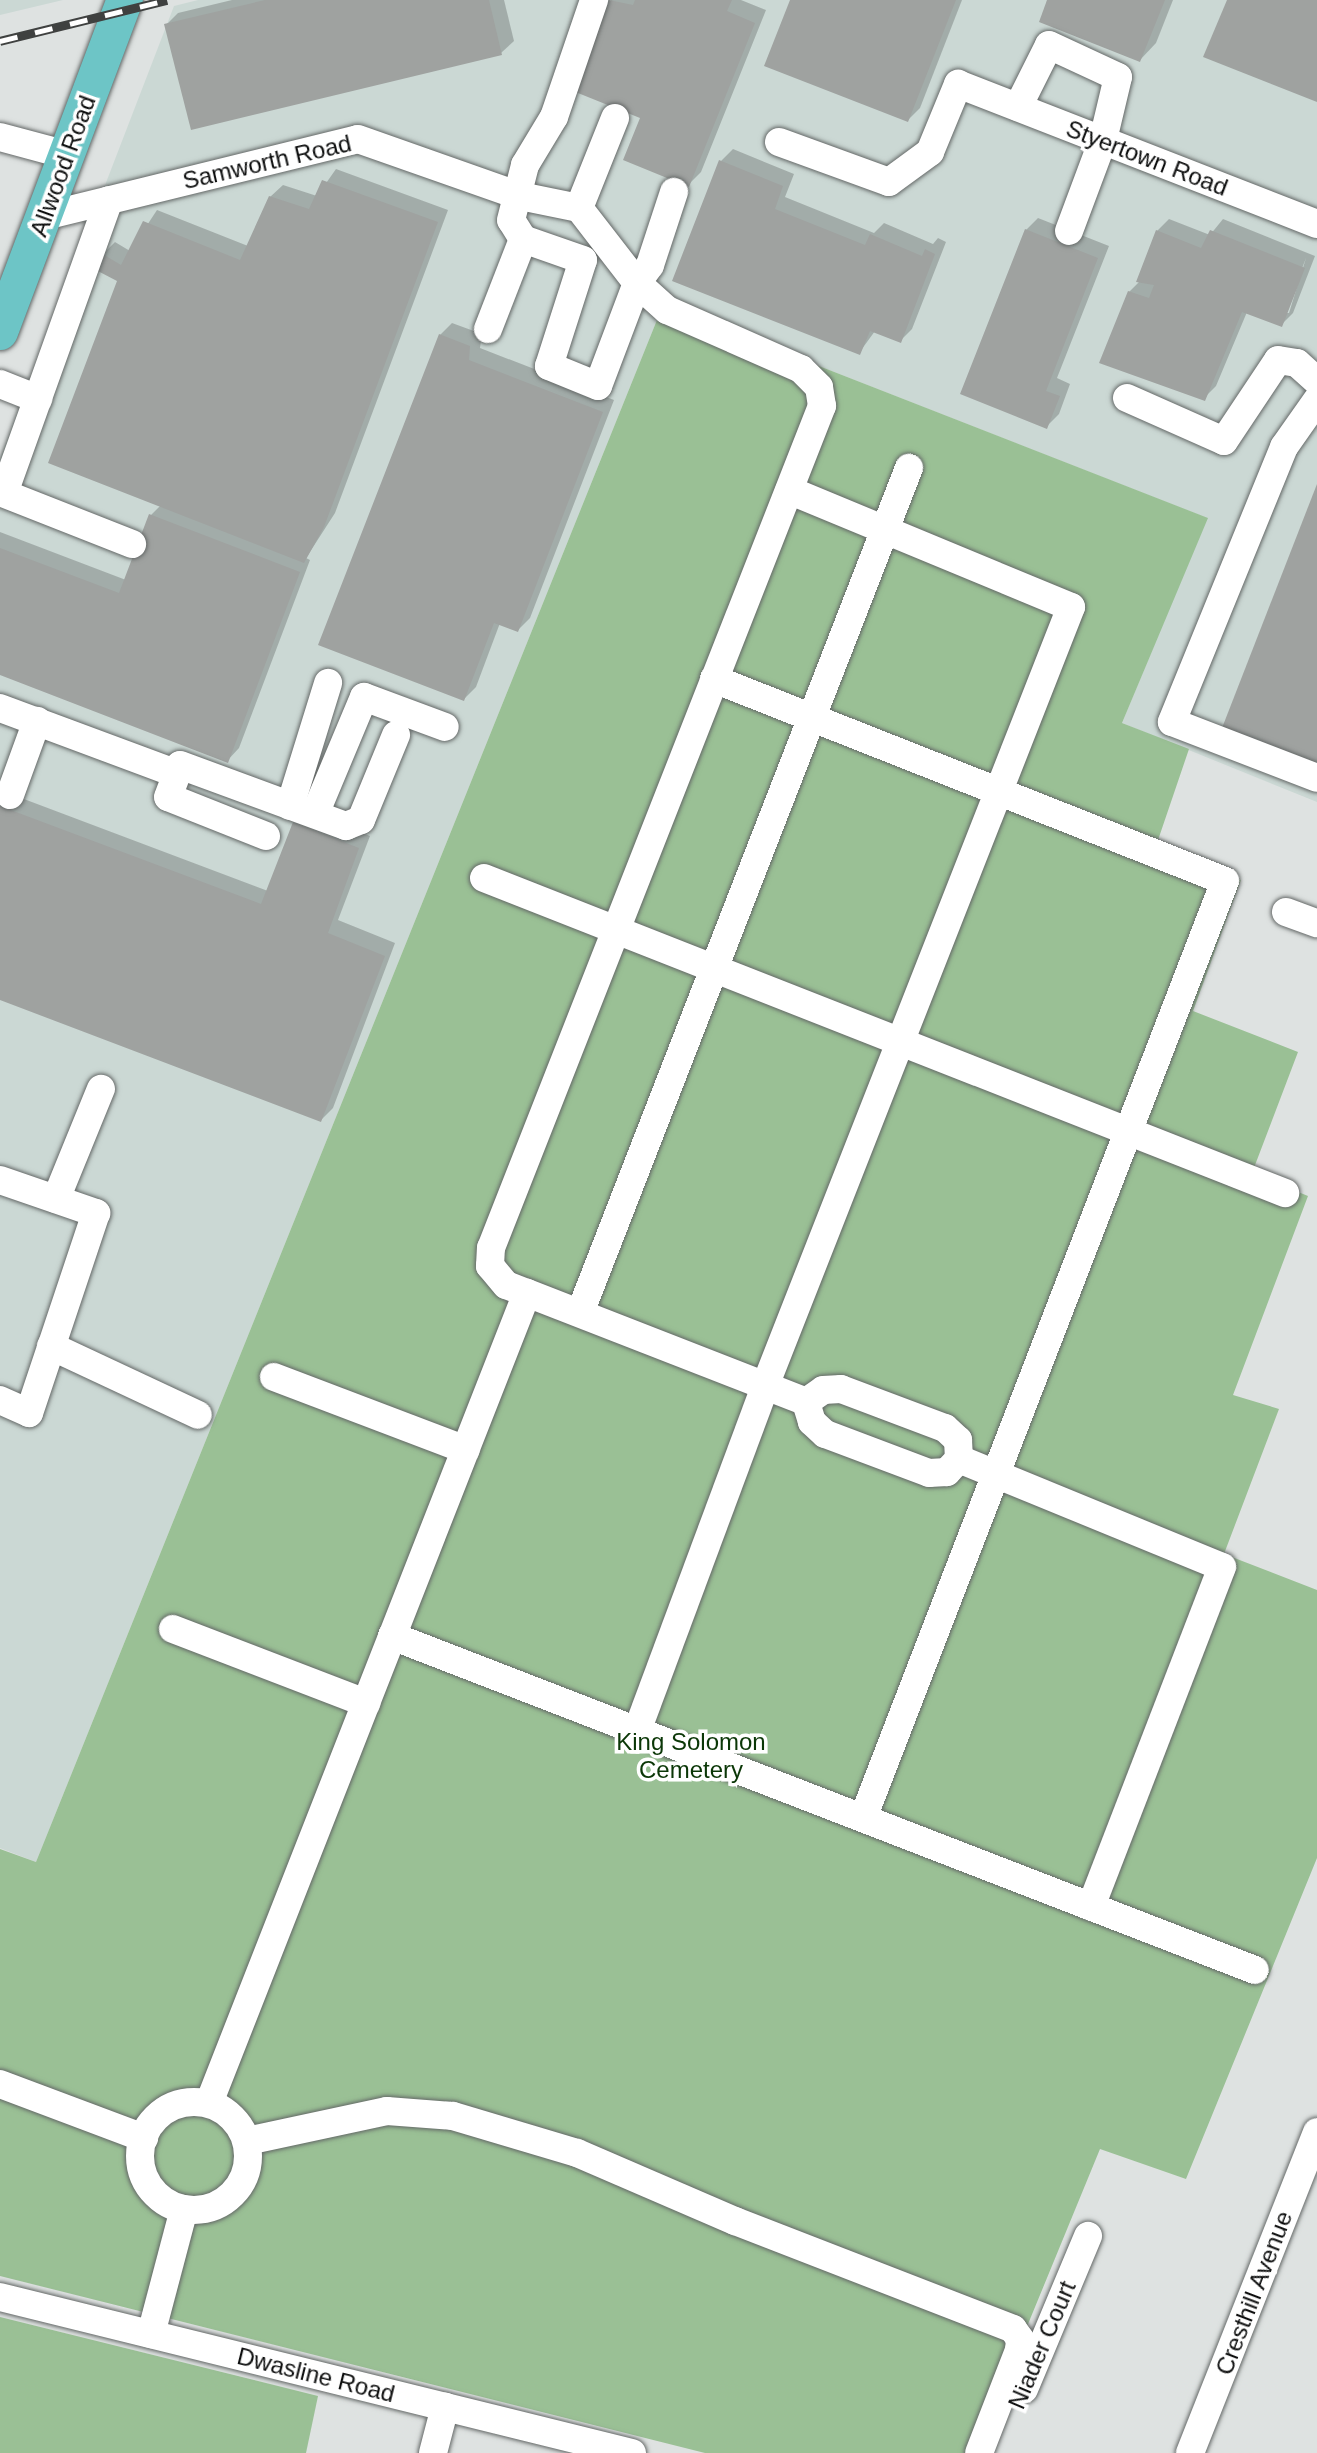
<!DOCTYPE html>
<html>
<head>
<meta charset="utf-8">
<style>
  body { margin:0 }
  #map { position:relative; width:1317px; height:2453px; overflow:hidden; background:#dee2e1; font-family:Helvetica,sans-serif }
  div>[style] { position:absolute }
  .built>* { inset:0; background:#cbd8d4 }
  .green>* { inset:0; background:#9ac095 }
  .shadow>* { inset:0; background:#0003 }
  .building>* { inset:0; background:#9fa2a0 }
  .roads { filter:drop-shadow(0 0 2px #646867) drop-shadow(0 0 2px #646867) }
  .minor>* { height:28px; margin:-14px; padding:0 14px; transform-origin:14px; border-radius:14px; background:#fff }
  .minor>.ring { margin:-14px; padding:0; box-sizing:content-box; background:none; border:28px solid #fff; border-radius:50% }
  .major>* { height:36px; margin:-18px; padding:0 18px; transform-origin:18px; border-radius:18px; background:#6dc5c6 }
  .rail>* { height:9px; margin-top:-4.5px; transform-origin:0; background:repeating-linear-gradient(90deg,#fff 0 18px,#3f4140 0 36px); box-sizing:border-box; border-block:2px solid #3f4140 }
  span { translate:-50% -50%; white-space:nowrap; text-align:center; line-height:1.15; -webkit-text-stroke:7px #fff; paint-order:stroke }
  .street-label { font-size:24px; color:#0e0f0f }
  .park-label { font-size:24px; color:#0b3707 }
</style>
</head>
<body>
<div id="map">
  <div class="built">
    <i style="clip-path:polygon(0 0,63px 0,0 15px)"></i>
    <i style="clip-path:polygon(198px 0,1317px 0,1317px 802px,1122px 723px,1207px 518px,663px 305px,36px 1862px,0 1848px,0 458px,174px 6px)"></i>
  </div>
  <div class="green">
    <i style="clip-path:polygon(663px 305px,1208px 518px,1122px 723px,1189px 749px,1156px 846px,1241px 880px,1193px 1011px,1298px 1052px,1252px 1173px,1308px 1196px,1233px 1395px,1279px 1409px,1224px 1554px,1317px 1590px,1317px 1858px,1186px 2179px,1100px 2149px,975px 2453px,705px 2453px,0 2276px,0 1849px,36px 1862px)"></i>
    <i style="clip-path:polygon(0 2317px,318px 2396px,306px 2453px,0 2453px)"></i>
  </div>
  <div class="shadow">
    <i style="clip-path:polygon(232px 0,504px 0,514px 41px,501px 53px,166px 25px,178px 13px)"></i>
    <i style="clip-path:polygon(611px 0,741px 0,766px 10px,701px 172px,689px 184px,643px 117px,576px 90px)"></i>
    <i style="clip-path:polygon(790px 0,962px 0,920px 108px,908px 120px)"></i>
    <i style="clip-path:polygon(1050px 0,1173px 0,1156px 43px,1140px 60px)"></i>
    <i style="clip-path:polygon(733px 149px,794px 174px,785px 197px,874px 233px,884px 223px,933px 244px,938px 238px,946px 242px,912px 329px,900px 341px,875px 331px,859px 353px,721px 161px)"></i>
    <i style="clip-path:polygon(336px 169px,448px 210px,335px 513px,306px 558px,310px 560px,239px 748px,227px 761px,0 673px,0 532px,126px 580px,151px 515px,161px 505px,119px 280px,103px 254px,115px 242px,130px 251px,157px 210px,248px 246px,270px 197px,283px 185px,317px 196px)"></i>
    <i style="clip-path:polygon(1038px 218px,1109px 246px,1057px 378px,1070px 384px,1059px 414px,1047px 426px,1026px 230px)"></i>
    <i style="clip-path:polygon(evenodd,1169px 219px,1210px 235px,1223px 219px,1315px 256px,1293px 313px,1281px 325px,1247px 312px,1216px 386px,1204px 398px,1129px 292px,1140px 281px,1157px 231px,1169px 219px,1306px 258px,1289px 313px,1285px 313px,1306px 258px)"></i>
    <i style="clip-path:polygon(452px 323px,482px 334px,480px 348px,614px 400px,530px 618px,518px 630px,500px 623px,476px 687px,464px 699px,440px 335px)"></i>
    <i style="clip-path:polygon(0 790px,268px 891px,295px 823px,307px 811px,370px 836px,338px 920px,395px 943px,333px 1108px,321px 1120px,0 997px)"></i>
  </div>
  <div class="building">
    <i style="clip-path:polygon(265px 0,489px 0,502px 55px,191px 130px,164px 24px)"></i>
    <i style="clip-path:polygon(609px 0,633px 5px,635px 0,732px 0,727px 11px,755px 23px,689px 187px,623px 160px,640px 118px,573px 91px)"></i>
    <i style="clip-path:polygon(790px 0,956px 0,908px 122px,764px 66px)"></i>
    <i style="clip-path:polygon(1047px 0,1165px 0,1140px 62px,1039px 22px)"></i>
    <i style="clip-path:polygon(1227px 0,1317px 0,1317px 102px,1203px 57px)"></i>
    <i style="clip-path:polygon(719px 160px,783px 186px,775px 209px,865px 245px,870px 234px,922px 256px,925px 249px,935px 254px,901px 343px,870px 331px,860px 355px,672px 281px)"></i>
    <i style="clip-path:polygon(322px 180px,438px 222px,324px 527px,304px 563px,48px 463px,117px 281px,94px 269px,101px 253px,121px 265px,143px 221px,240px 260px,269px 196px,309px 209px)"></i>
    <i style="clip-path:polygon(1025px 229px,1098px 258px,1046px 391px,1060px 396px,1047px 429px,960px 394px)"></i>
    <i style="clip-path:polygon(1156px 230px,1201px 248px,1210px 230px,1305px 268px,1282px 327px,1242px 312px,1205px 401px,1099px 363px,1128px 291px,1149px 298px,1154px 285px,1136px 282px)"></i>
    <i style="clip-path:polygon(439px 334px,470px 346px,469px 360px,603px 412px,518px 632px,494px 623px,464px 701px,318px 645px)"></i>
    <i style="clip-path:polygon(1317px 484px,1317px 765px,1222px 728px)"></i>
    <i style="clip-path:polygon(149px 514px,300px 572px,228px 763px,0 675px,0 548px,119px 593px)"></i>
    <i style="clip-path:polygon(0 806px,261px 904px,293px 822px,359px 848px,328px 933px,385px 956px,321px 1122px,0 1000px)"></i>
  </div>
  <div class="roads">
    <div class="minor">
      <i style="left:1018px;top:107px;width:69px;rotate:-63.4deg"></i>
      <i style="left:1049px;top:45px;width:76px;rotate:24.9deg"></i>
      <i style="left:1118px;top:77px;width:65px;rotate:103.4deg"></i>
      <i style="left:1103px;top:140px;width:97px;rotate:110.5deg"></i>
      <i style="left:0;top:137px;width:69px;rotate:15deg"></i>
      <i style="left:779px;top:142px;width:117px;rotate:20deg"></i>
      <i style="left:889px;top:182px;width:51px;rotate:-36.2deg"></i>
      <i style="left:930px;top:152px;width:74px;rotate:-67.6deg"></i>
      <i style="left:958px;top:84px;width:385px;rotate:21.3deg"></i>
      <i style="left:579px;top:208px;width:95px;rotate:52.3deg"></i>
      <i style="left:637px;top:283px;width:110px;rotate:110.7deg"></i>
      <i style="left:598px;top:386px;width:53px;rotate:-157.8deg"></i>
      <i style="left:549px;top:366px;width:111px;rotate:-72.2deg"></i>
      <i style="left:583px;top:260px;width:64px;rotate:-160.7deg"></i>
      <i style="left:523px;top:239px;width:22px;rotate:-122deg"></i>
      <i style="left:511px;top:220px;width:57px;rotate:-75.7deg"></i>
      <i style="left:525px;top:165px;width:56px;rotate:-58.9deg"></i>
      <i style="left:554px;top:117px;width:124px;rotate:-71.1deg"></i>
      <i style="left:579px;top:208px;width:97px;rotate:-68.2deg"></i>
      <i style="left:45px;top:216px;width:322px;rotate:-13.8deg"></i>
      <i style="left:358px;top:139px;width:172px;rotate:19.4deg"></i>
      <i style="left:520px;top:196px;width:60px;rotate:11.5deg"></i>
      <i style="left:488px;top:329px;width:97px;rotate:-68.7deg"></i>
      <i style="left:0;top:384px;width:41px;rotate:21.5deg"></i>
      <i style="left:1127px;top:398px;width:106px;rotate:23.9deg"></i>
      <i style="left:1224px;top:441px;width:97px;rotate:-56.3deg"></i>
      <i style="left:1278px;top:360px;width:19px;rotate:9deg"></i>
      <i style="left:1297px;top:363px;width:27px;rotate:42deg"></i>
      <i style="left:1317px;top:400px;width:57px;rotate:125.1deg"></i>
      <i style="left:1284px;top:447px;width:297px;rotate:112.2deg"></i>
      <i style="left:1172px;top:722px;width:155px;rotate:21.1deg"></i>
      <i style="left:0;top:492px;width:142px;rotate:21.5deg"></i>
      <i style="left:4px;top:493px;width:311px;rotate:-70.3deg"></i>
      <i style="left:714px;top:679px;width:549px;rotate:21.57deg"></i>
      <i style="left:1225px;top:881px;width:1004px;rotate:111.12deg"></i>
      <i style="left:0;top:708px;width:189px;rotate:20.4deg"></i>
      <i style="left:10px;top:795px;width:79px;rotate:-70deg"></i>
      <i style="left:290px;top:806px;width:129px;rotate:-72.8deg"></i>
      <i style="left:315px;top:814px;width:127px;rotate:-67.3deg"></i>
      <i style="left:364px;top:697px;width:86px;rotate:20.3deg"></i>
      <i style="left:266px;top:836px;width:105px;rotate:-158.3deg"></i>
      <i style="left:168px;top:797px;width:34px;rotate:-69deg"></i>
      <i style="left:180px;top:765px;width:177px;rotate:20.2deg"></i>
      <i style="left:346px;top:826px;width:16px;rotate:-22deg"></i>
      <i style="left:361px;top:820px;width:92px;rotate:-67.6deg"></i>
      <i style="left:484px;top:878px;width:861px;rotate:21.47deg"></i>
      <i style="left:1286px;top:912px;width:33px;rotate:20deg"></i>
      <i style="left:0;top:1180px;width:102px;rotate:19deg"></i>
      <i style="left:96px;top:1213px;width:211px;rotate:108.5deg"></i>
      <i style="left:29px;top:1413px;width:32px;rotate:-156deg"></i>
      <i style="left:56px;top:1199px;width:119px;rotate:-67.8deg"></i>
      <i style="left:527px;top:1293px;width:300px;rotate:21.3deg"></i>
      <i style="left:580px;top:1313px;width:907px;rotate:-68.73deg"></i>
      <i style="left:51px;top:1346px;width:162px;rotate:25.1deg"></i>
      <i style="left:274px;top:1377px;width:205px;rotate:20.8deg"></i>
      <i style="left:841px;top:1389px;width:111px;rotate:20.6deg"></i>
      <i style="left:945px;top:1428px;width:18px;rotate:43deg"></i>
      <i style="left:958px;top:1440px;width:19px;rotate:87deg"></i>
      <i style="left:959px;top:1459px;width:18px;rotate:133deg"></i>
      <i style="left:947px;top:1472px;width:18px;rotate:177deg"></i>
      <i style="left:929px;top:1473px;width:111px;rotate:-159.4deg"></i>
      <i style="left:825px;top:1434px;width:18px;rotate:-137deg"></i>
      <i style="left:812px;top:1422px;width:21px;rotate:-107deg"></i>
      <i style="left:806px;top:1402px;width:21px;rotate:-35deg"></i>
      <i style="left:823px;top:1390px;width:18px;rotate:-3deg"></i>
      <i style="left:959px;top:1459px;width:284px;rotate:22.3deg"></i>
      <i style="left:1222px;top:1567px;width:364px;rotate:111.1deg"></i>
      <i style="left:173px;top:1629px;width:207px;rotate:21deg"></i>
      <i style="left:392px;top:1636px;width:925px;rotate:21.16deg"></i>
      <i style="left:637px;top:1731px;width:368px;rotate:-69.6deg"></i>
      <i style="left:765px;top:1386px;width:837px;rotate:-68.55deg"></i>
      <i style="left:1071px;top:607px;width:305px;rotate:-157.5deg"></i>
      <i style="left:0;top:2084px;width:154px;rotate:20.6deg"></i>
      <i class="ring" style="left:140px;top:2102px;width:80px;height:80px"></i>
      <i style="left:209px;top:2103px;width:870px;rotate:-68.57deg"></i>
      <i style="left:527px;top:1293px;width:22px;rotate:-159deg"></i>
      <i style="left:506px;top:1285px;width:25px;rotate:-130deg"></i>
      <i style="left:490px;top:1266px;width:18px;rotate:-87deg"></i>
      <i style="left:491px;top:1248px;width:905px;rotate:-68.54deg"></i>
      <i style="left:822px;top:406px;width:19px;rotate:-99deg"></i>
      <i style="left:819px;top:387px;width:25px;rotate:-135deg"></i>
      <i style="left:801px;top:369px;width:146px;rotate:-156.2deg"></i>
      <i style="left:667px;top:310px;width:40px;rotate:-138deg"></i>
      <i style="left:637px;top:283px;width:22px;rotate:-54deg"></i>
      <i style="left:650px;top:265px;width:77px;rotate:-71.8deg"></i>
      <i style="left:247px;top:2141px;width:143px;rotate:-12.1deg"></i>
      <i style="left:387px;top:2111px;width:66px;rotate:4.3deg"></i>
      <i style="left:453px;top:2116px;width:129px;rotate:16.6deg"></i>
      <i style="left:577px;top:2153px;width:172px;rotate:23.3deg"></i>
      <i style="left:735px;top:2221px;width:298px;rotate:21.2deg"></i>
      <i style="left:1013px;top:2329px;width:12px;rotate:55deg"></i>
      <i style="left:1020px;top:2339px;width:11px;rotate:95deg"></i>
      <i style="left:1019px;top:2350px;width:110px;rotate:111.2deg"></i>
      <i style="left:0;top:2297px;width:651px;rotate:13.87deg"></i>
      <i style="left:151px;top:2334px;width:129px;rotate:-75.2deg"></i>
      <i style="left:1024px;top:2389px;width:166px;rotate:-67.3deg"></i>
      <i style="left:433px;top:2453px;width:48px;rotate:-75.4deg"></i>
      <i style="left:1190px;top:2453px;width:345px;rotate:-68.4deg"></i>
    </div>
    <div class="major">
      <i style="left:0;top:332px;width:355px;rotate:-69.4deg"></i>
    </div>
  </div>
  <div class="rail">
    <i style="left:0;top:41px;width:172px;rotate:-13.8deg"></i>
  </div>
  <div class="street-label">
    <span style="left:1147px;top:158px;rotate:21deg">Styertown Road</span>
    <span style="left:267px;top:162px;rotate:-13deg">Samworth Road</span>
    <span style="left:63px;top:166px;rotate:-70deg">Allwood Road</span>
    <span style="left:1254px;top:2293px;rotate:-69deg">Cresthill Avenue</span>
    <span style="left:1042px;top:2345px;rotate:-67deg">Niader Court</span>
    <span style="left:316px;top:2375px;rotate:14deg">Dwasline Road</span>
  </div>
  <div class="park-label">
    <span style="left:691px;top:1756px">King Solomon<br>Cemetery</span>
  </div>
</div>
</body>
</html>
